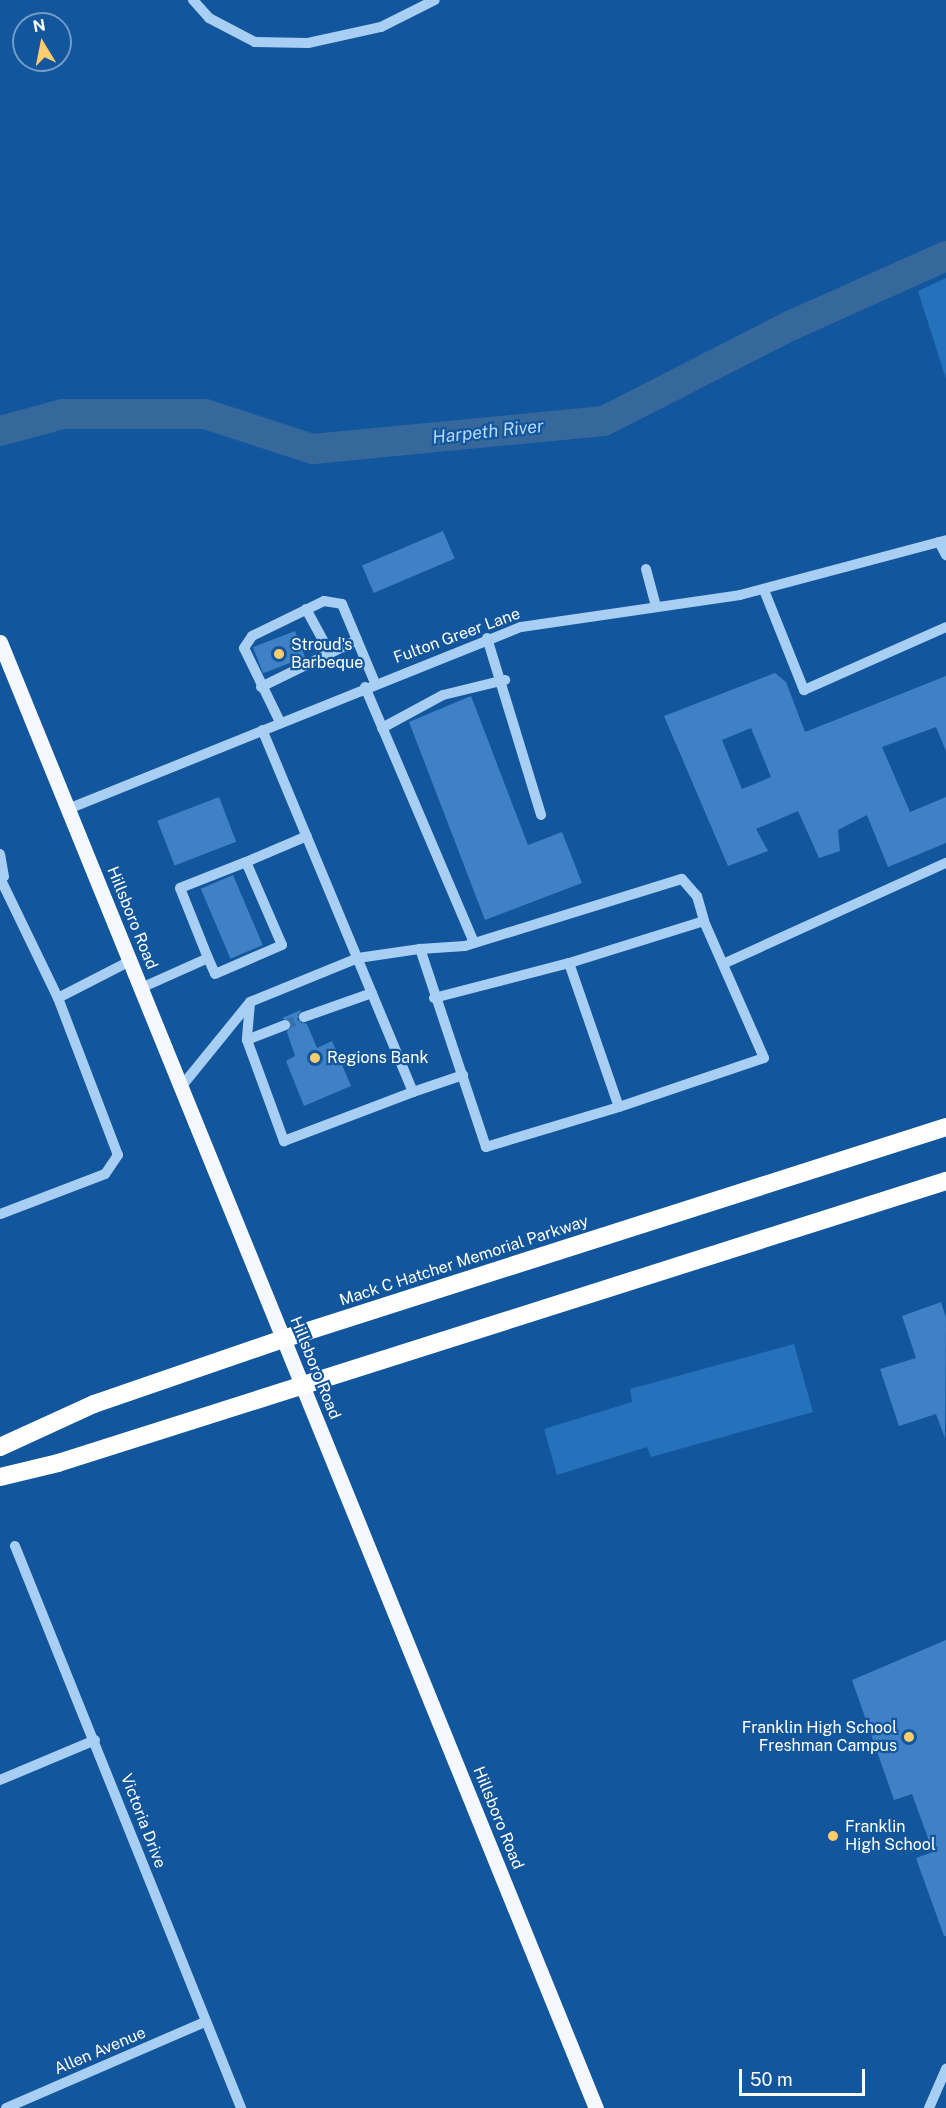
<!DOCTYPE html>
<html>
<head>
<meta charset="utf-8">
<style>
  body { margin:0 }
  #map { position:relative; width:946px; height:2108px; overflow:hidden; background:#12569d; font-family:"Public Sans",sans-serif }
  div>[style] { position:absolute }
  .green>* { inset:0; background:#2571bb }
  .river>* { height:30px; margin:-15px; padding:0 15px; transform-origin:15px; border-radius:15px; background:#37689b }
  .building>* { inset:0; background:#3f81c5; transform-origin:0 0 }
  .minor-tunnel>* { height:10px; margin-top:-5px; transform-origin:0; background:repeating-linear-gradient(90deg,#366fac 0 10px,transparent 0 15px) }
  .minor>* { height:10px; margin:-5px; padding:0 5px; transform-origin:5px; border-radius:5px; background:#a8cef4 }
  .major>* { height:15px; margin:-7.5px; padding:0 7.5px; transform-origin:7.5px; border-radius:7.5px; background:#f5f9ff }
  .highway>* { height:18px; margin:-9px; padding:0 9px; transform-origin:9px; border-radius:9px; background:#fff }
  .dots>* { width:16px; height:16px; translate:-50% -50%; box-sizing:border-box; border:3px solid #12569d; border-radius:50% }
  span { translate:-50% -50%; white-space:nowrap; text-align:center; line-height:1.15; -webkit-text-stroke:4.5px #12569d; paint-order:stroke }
  .street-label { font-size:16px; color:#fff }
  .poi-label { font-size:16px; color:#fff }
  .left { translate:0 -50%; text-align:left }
  .right { translate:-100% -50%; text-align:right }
  .water-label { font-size:18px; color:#b5d8fa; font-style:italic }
  .north { position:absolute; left:12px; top:12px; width:60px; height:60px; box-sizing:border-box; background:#12569d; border:2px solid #719ac4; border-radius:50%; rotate:350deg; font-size:16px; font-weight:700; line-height:24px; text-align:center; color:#fff }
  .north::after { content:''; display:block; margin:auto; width:21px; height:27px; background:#ffcd6b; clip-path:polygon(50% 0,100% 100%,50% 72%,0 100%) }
  .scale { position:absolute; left:739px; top:2069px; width:126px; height:27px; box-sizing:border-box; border:3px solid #fff; border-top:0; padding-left:8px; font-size:18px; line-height:21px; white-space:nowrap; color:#fff; -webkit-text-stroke:4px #12569d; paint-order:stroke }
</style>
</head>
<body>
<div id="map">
  <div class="green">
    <i style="clip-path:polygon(946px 278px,946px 379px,918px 291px)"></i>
    <i style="clip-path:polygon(794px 1344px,813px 1412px,651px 1457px,647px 1447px,557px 1475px,544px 1429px,632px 1402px,630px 1389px)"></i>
  </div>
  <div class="river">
    <i style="left:0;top:431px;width:65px;rotate:-15.1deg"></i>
    <i style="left:63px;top:414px;width:142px"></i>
    <i style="left:205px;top:414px;width:114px;rotate:18deg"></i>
    <i style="left:313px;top:449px;width:292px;rotate:-5.5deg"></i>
    <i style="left:604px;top:421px;width:211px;rotate:-27.1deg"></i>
    <i style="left:792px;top:325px;width:169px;rotate:-24.1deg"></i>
  </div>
  <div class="building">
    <i style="left:443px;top:531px;width:30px;height:88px;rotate:67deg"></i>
    <i style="left:295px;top:631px;width:28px;height:45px;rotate:69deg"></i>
    <i style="clip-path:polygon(evenodd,775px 673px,786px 682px,805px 732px,946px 676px,946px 751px,936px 727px,882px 747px,910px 812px,946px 797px,946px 843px,888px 867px,867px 815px,838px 830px,840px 851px,819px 858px,798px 811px,756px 829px,768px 851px,728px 866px,664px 716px,775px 673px,751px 728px,771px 777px,742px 789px,722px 740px,751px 728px)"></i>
    <i style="clip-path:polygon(471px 696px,528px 845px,562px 832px,582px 883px,485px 920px,409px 722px)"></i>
    <i style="left:219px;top:797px;width:48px;height:66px;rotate:69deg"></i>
    <i style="left:233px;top:875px;width:76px;height:35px;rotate:67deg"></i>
    <i style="clip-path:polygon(301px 1010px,297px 1020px,307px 1024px,317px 1048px,332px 1041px,351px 1086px,304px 1106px,286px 1061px,295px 1056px,287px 1032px,292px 1023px,282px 1018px)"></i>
    <i style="clip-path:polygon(941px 1302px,946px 1318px,945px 1438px,936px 1414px,899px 1426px,880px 1369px,916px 1358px,902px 1316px)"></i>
    <i style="clip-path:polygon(946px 1640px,946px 1936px,944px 1936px,916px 1858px,933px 1852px,912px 1794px,894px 1800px,852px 1680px)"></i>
  </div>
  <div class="minor-tunnel">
    <i style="left:285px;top:1025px;width:21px;rotate:-23deg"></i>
  </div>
  <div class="minor">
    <i style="left:193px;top:0;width:24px;rotate:48deg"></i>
    <i style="left:209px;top:18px;width:52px;rotate:27.6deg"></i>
    <i style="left:255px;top:42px;width:53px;rotate:1.1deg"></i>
    <i style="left:308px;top:43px;width:75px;rotate:-12.4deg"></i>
    <i style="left:381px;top:27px;width:60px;rotate:-26.6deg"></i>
    <i style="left:939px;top:542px;width:15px;rotate:62deg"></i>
    <i style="left:646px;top:569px;width:38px;rotate:75deg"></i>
    <i style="left:764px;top:590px;width:108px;rotate:68.2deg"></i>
    <i style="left:804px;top:690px;width:155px;rotate:-23.9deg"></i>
    <i style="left:306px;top:609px;width:50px;rotate:61.4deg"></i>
    <i style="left:487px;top:638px;width:185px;rotate:73deg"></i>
    <i style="left:261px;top:687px;width:107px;rotate:-26.1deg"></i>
    <i style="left:365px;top:687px;width:278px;rotate:66.9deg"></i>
    <i style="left:280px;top:722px;width:82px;rotate:-115.9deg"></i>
    <i style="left:244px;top:648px;width:14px;rotate:-56deg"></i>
    <i style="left:252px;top:636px;width:80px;rotate:-25.9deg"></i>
    <i style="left:324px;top:601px;width:18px;rotate:9deg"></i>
    <i style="left:342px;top:604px;width:86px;rotate:67.3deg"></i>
    <i style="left:382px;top:728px;width:69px;rotate:-28.4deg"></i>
    <i style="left:443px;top:695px;width:64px;rotate:-13.6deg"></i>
    <i style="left:68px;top:809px;width:488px;rotate:-21.9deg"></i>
    <i style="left:521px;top:627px;width:221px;rotate:-8.3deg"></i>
    <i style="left:740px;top:595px;width:213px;rotate:-14.9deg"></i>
    <i style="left:0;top:854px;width:23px;rotate:80deg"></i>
    <i style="left:0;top:878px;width:133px;rotate:64.2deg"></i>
    <i style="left:58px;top:998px;width:168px;rotate:69.1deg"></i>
    <i style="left:118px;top:1155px;width:23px;rotate:124deg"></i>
    <i style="left:105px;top:1174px;width:112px;rotate:159.1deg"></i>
    <i style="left:208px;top:958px;width:75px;rotate:-111.8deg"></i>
    <i style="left:180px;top:888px;width:71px;rotate:-21.5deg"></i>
    <i style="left:723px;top:964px;width:245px;rotate:-24.4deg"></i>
    <i style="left:141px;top:988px;width:73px;rotate:-24.1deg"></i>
    <i style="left:208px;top:958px;width:17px;rotate:66deg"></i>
    <i style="left:215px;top:974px;width:73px;rotate:-23.4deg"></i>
    <i style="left:282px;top:945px;width:90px;rotate:-113.4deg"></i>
    <i style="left:246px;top:862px;width:66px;rotate:-23.1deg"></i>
    <i style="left:58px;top:998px;width:81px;rotate:-27.2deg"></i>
    <i style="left:434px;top:998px;width:139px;rotate:-14.5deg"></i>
    <i style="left:250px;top:1003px;width:37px;rotate:95deg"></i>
    <i style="left:247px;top:1040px;width:108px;rotate:69.9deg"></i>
    <i style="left:284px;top:1141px;width:138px;rotate:-20.8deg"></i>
    <i style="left:413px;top:1092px;width:392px;rotate:-112.6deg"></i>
    <i style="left:304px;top:1017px;width:72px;rotate:-19.4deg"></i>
    <i style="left:247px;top:1040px;width:41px;rotate:-21.5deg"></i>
    <i style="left:181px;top:1087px;width:109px;rotate:-50.9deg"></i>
    <i style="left:250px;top:1002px;width:117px;rotate:-22.2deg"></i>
    <i style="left:358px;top:958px;width:63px;rotate:-8.3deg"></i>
    <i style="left:420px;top:949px;width:45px;rotate:-3.8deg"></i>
    <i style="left:465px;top:946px;width:227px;rotate:-17.2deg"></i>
    <i style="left:682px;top:879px;width:23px;rotate:49deg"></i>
    <i style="left:697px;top:896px;width:26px;rotate:74deg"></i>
    <i style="left:704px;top:921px;width:141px;rotate:162.7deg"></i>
    <i style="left:569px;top:963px;width:152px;rotate:70.9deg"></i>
    <i style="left:619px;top:1107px;width:139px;rotate:163.3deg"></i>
    <i style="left:486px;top:1147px;width:209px;rotate:-108.4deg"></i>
    <i style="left:413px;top:1092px;width:53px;rotate:-18.8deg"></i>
    <i style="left:619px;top:1107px;width:153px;rotate:-18.7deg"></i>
    <i style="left:764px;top:1058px;width:150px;rotate:-113.7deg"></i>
    <i style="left:15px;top:1546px;width:606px;rotate:68.09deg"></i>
    <i style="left:0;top:1780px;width:103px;rotate:-22.8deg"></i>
    <i style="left:6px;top:2108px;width:217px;rotate:-23.4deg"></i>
    <i style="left:929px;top:2108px;width:43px;rotate:-66.4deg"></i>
  </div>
  <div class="major">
    <i style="left:0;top:642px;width:1583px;rotate:67.88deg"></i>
  </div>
  <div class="highway">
    <i style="left:0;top:1447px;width:103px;rotate:-24.6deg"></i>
    <i style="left:94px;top:1404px;width:200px;rotate:-19deg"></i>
    <i style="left:283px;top:1339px;width:696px;rotate:-17.73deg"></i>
    <i style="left:0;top:1477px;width:60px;rotate:-13.6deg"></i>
    <i style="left:58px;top:1463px;width:932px;rotate:-17.62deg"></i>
  </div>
  <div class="dots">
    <i style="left:279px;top:654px;background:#ffcd6b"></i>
    <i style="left:315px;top:1058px;background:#ffcd6b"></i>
    <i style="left:909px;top:1737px;background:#ffcd6b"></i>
    <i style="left:833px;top:1836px;background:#ffcd6b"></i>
  </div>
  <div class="street-label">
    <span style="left:457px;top:636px;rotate:-20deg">Fulton Greer Lane</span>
    <span style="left:132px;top:918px;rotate:68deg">Hillsboro Road</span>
    <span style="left:464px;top:1261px;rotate:-18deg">Mack C Hatcher Memorial Parkway</span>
    <span style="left:315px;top:1368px;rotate:68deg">Hillsboro Road</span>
    <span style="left:498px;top:1818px;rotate:68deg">Hillsboro Road</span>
    <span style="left:143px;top:1821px;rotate:69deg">Victoria Drive</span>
    <span style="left:100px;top:2051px;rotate:-23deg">Allen Avenue</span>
  </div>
  <div class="poi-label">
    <span class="left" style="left:291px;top:654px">Stroud's<br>Barbeque</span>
    <span class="left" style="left:327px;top:1058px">Regions Bank</span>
    <span class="right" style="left:897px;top:1737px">Franklin High School<br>Freshman Campus</span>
    <span class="left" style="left:845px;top:1836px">Franklin<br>High School</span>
  </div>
  <div class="water-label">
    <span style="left:488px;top:432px;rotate:-6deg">Harpeth River</span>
  </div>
  <div class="north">N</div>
  <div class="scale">50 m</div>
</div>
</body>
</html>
